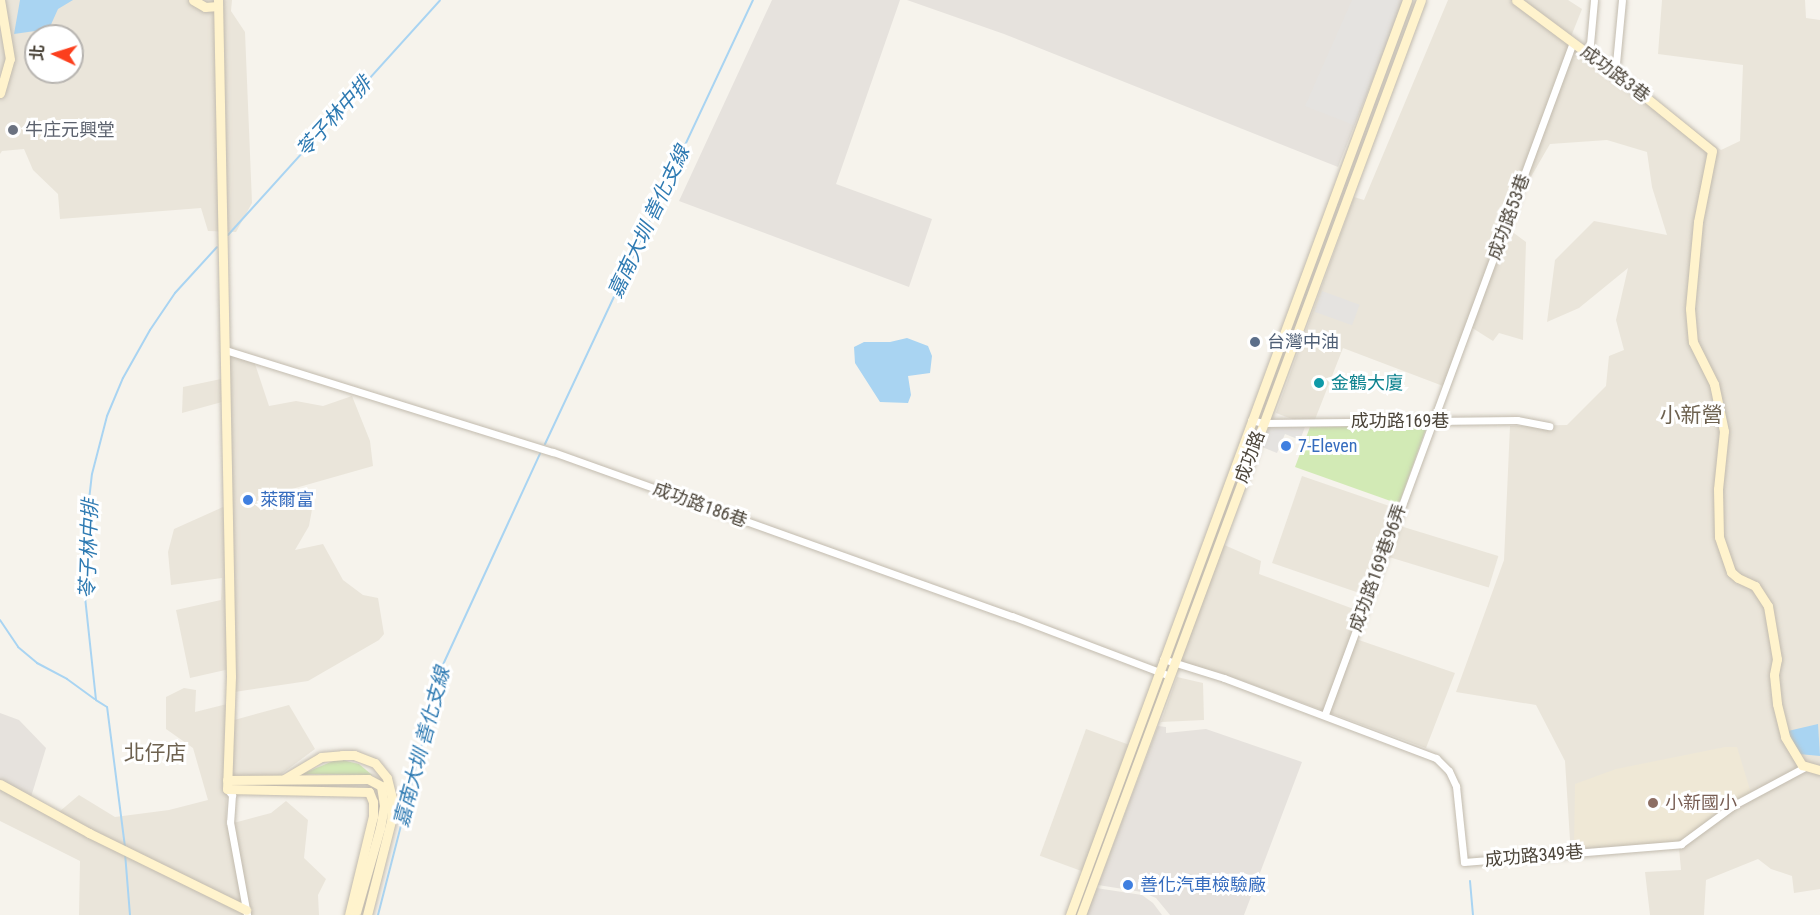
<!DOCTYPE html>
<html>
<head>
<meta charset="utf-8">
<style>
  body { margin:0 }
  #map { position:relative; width:1820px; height:915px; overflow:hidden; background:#f6f3ec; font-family:"Roboto Condensed","Noto Sans TC",sans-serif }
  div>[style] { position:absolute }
  .residential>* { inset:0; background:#eae5da; transform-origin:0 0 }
  .industrial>* { inset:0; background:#e6e2dd }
  .education>* { inset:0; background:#efe8d6 }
  .green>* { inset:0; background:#d2eab5 }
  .parking>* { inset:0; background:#e5e3e0; transform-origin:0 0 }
  .water>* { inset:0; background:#a9d4f2 }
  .stream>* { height:2px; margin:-1px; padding:0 1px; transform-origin:1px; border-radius:1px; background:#a9d4f2 }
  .roads { filter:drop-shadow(0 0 2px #c2bbae) drop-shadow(0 0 2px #c2bbae) }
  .street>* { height:7px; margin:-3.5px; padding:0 3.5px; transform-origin:3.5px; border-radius:3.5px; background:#fff }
  .secondary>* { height:9px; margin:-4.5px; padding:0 4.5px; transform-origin:4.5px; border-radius:4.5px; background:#fff3cd }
  .dots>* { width:16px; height:16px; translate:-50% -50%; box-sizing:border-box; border:3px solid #fff; border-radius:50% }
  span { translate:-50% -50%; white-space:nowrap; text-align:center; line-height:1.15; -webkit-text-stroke:6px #fff; paint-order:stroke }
  .street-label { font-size:18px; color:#4b4439 }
  .worship-label { font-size:18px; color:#5b616d }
  .left { translate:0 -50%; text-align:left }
  .service-label { font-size:18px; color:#4e5e75 }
  .culture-label { font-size:18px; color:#0d838f }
  .shop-label { font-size:18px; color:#366cbe }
  .education-label { font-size:18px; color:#785e54 }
  .water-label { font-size:20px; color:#2e7ab2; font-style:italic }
  .quarter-label { font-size:21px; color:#6e6250 }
  .north { position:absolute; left:24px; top:24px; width:60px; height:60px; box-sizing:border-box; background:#fff; border:2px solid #b7b4b0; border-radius:50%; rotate:274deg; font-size:16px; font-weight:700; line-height:24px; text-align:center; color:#4b4439 }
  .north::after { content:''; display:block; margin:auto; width:21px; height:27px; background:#fc3f1d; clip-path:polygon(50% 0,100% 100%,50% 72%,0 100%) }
</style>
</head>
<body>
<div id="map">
  <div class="residential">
    <i style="clip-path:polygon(evenodd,0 0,232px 0,231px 11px,245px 32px,252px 203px,236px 232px,208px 231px,201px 208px,60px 219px,58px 194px,33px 170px,24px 149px,2px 151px,0 154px,0 0,36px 36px,72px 36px,72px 72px,36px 72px,36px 36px)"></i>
    <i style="clip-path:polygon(1448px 0,1568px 0,1582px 9px,1570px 39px,1721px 150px,1740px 141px,1743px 65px,1658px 54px,1662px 0,1805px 0,1806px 18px,1820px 20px,1820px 889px,1794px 893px,1792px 876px,1771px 869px,1758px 859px,1706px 880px,1704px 915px,1650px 915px,1645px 872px,1681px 870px,1679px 848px,1571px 856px,1565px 761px,1536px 705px,1456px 692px,1504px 560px,1510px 426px,1567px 425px,1606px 386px,1609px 356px,1624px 350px,1616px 320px,1628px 268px,1579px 308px,1547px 322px,1555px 260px,1594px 221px,1667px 235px,1652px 187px,1647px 152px,1607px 140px,1550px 144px,1503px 225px,1526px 242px,1523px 340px,1499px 333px,1493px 341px,1466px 324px,1443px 386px,1343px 348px,1314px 422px,1300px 422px,1276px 413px,1354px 197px,1364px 200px)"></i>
    <i style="clip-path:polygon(228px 350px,253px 358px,269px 406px,296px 401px,323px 406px,352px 396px,370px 441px,373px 466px,292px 489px,291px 509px,313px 504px,309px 526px,295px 550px,323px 544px,343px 580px,363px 595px,378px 598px,384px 634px,379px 640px,308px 681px,234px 692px,234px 668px,190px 678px,176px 610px,221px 600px,222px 578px,171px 585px,168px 552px,174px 529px,232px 503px)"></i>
    <i style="clip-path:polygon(221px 379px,222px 402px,182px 413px,183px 387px)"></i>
    <i style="left:1302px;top:476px;width:100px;height:92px;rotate:19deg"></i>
    <i style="left:1397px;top:525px;width:106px;height:33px;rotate:17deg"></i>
    <i style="clip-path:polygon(1222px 544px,1261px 561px,1259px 574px,1359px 611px,1350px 637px,1455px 673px,1426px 748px,1221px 673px,1179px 662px)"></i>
    <i style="clip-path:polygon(1177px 677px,1203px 683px,1204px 720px,1161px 722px)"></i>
    <i style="clip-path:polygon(184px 688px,196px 690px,195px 712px,227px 704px,227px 722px,289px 705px,315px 749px,276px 778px,227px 776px,226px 825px,271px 813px,286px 801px,308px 820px,304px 858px,326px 879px,318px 895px,319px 915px,79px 915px,80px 861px,0 821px,0 782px,59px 812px,79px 795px,115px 817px,169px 810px,208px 800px,193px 748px,166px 729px,166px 697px)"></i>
    <i style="left:1086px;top:729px;width:45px;height:135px;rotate:20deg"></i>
  </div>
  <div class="industrial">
    <i style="clip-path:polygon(772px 0,900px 0,836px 184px,932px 219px,909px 287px,679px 201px)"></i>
    <i style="clip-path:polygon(907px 0,1404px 0,1338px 167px,1004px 34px)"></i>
    <i style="clip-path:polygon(0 713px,19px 720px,46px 748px,31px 797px,0 780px)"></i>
    <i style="clip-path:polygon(1158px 726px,1166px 727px,1166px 733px,1206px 729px,1302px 762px,1244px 915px,1170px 915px,1156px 898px,1142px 892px,1098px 885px)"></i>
    <i style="clip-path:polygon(1096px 888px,1142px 895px,1153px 903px,1162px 915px,1086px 915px)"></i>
  </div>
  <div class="education">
    <i style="clip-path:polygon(1725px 747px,1737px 747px,1751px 793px,1718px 810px,1691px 835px,1680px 842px,1574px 848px,1575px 784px,1616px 769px)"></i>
  </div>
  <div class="green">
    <i style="clip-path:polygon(1427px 426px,1399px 504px,1295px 467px,1310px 427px)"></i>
    <i style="clip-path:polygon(338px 759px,359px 764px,372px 775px,302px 774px)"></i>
  </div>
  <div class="parking">
    <i style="clip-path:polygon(1352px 0,1404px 0,1354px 125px,1305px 106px)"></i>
    <i style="left:1322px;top:291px;width:40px;height:22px;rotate:20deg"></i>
    <i style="clip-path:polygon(1269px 427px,1305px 427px,1300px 440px,1285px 434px,1277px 453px,1262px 447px)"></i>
  </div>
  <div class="water">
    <i style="clip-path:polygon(20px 0,73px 0,58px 9px,49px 29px,14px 34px)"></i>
    <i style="clip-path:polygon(907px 338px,928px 346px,932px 356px,930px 373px,908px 376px,911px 395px,908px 403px,880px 402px,855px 363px,854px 347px,864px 342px,890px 342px)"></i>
    <i style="clip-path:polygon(1818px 724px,1820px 756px,1799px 754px,1788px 731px)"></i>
  </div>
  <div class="stream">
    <i style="left:228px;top:235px;width:316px;rotate:-47.9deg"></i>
    <i style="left:545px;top:444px;width:490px;rotate:-64.9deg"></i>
    <i style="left:0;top:620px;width:32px;rotate:56deg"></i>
    <i style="left:18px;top:647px;width:25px;rotate:40deg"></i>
    <i style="left:37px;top:663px;width:34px;rotate:28deg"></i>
    <i style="left:67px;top:679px;width:34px;rotate:36deg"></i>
    <i style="left:125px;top:847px;width:141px;rotate:-97.3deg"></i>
    <i style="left:107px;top:707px;width:13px;rotate:-148deg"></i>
    <i style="left:96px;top:700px;width:114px;rotate:-96.1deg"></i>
    <i style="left:84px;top:587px;width:52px;rotate:-88.9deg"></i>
    <i style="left:85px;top:535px;width:61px;rotate:-83.5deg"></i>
    <i style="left:92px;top:474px;width:60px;rotate:-75.5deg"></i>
    <i style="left:107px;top:416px;width:41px;rotate:-67.2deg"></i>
    <i style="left:123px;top:378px;width:55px;rotate:-60.6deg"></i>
    <i style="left:150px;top:330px;width:45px;rotate:-56deg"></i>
    <i style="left:175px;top:293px;width:62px;rotate:-47.6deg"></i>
    <i style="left:125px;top:853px;width:62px;rotate:85.4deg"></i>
    <i style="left:1470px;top:881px;width:34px;rotate:85deg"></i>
    <i style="left:378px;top:915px;width:254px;rotate:-75.6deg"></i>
    <i style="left:441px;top:669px;width:237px;rotate:-65.3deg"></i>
  </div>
  <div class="roads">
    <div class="street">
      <i style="left:1589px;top:55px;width:55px;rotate:-84.8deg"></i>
      <i style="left:1615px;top:74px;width:74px;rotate:-84.6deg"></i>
      <i style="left:225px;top:350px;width:343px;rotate:17.3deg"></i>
      <i style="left:553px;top:452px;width:487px;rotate:19.7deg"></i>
      <i style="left:1012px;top:616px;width:169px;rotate:20.8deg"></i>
      <i style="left:1251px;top:420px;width:12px;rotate:14deg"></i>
      <i style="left:1263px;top:423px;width:254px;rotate:-0.7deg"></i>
      <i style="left:1517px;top:420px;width:33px;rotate:11deg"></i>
      <i style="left:1163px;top:659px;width:64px;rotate:17.3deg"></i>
      <i style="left:1224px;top:678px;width:227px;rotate:20.7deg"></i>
      <i style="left:1436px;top:758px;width:18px;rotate:45deg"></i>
      <i style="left:1449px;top:771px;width:17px;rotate:65deg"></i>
      <i style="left:1456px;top:786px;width:76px;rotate:84deg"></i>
      <i style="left:1464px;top:862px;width:218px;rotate:-4.7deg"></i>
      <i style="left:1681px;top:844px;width:66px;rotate:-36.3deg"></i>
      <i style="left:1734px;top:805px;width:81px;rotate:-28.2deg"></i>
      <i style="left:1325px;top:714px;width:716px;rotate:-69.74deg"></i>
      <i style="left:227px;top:789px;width:8px;rotate:50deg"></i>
      <i style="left:232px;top:795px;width:27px;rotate:94deg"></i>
      <i style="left:230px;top:822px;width:95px;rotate:79.6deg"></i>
    </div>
    <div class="secondary">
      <i style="left:193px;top:0;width:14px;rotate:30deg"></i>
      <i style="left:205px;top:7px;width:13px;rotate:-4deg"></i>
      <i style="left:218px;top:0;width:676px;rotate:88.9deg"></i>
      <i style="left:231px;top:676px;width:113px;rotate:92deg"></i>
      <i style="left:227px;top:789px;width:142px;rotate:1.2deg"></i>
      <i style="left:369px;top:792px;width:11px;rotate:68deg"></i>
      <i style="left:373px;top:802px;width:14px;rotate:90deg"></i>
      <i style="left:373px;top:816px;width:102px;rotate:103.6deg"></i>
      <i style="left:1516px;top:0;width:152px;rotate:36.7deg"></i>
      <i style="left:1638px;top:91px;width:95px;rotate:39deg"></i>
      <i style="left:1712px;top:151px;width:72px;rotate:101.2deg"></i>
      <i style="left:1698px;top:222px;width:87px;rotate:95.3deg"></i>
      <i style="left:1690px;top:309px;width:33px;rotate:85deg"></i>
      <i style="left:1693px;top:342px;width:47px;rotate:63.4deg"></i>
      <i style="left:1714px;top:384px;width:48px;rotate:78deg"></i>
      <i style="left:1724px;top:431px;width:58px;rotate:95.9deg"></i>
      <i style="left:1718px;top:489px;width:48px;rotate:88.8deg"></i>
      <i style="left:1719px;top:537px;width:37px;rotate:71deg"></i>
      <i style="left:1731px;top:572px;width:9px;rotate:41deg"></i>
      <i style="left:1738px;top:578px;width:19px;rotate:25deg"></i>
      <i style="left:1755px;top:586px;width:24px;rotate:57deg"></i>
      <i style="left:1768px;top:606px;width:54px;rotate:80.4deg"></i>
      <i style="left:1777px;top:659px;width:16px;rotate:101deg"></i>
      <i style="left:1774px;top:675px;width:29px;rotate:84deg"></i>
      <i style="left:1777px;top:704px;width:34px;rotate:76deg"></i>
      <i style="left:1785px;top:737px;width:33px;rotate:59deg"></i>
      <i style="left:1802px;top:765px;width:19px;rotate:16deg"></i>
      <i style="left:0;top:93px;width:35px;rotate:-74deg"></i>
      <i style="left:10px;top:59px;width:60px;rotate:-99.6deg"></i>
      <i style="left:284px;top:779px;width:43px;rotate:-30.7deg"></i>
      <i style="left:321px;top:757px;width:21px;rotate:-5deg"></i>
      <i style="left:342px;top:755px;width:12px"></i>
      <i style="left:354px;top:755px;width:22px;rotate:21deg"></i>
      <i style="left:375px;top:763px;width:19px;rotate:51deg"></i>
      <i style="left:387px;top:778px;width:21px;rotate:76deg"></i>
      <i style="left:392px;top:798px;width:23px;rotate:92deg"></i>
      <i style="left:391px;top:821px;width:97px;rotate:104.3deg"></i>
      <i style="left:227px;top:780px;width:141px;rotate:-0.4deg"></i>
      <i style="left:368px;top:779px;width:15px;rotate:28deg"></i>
      <i style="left:381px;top:786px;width:20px;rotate:81deg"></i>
      <i style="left:384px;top:806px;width:22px;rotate:100deg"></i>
      <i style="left:380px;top:828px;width:87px;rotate:105.9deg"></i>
      <i style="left:0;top:784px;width:102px;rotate:28.8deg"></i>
      <i style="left:89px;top:833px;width:175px;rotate:26.1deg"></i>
      <i style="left:1070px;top:915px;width:975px;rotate:-69.78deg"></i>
      <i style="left:1081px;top:915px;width:976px;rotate:-69.62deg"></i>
    </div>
  </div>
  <div class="dots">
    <i style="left:13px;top:130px;background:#6b7280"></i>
    <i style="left:1255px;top:342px;background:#5c6f8a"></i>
    <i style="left:1319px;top:383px;background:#0f9aa8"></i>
    <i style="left:1286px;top:446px;background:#3f7fe0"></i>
    <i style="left:248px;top:500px;background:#3f7fe0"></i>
    <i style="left:1653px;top:803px;background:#8d6e63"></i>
    <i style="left:1128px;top:885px;background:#3f7fe0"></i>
  </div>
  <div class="street-label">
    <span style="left:1615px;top:74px;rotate:37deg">成功路3巷</span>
    <span style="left:1509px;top:217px;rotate:-70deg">成功路53巷</span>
    <span style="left:1400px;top:421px">成功路169巷</span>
    <span style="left:1250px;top:457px;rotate:-70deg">成功路</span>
    <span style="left:700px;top:505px;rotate:20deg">成功路186巷</span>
    <span style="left:1378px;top:568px;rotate:-70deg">成功路169巷96弄</span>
    <span style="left:1534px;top:856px;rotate:-5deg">成功路349巷</span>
  </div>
  <div class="worship-label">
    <span class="left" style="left:25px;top:130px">牛庄元興堂</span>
  </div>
  <div class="service-label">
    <span class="left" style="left:1267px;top:342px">台灣中油</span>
  </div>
  <div class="culture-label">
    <span class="left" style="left:1331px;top:383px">金鶴大廈</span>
  </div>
  <div class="shop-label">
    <span class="left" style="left:1298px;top:446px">7-Eleven</span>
    <span class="left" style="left:260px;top:500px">萊爾富</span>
    <span class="left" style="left:1140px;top:885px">善化汽車檢驗廠</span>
  </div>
  <div class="education-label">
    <span class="left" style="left:1665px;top:803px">小新國小</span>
  </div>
  <div class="water-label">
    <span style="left:334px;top:117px;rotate:-48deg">苓子林中排</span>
    <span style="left:649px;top:222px;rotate:-65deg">嘉南大圳 善化支線</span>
    <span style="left:89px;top:549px;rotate:-88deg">苓子林中排</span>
    <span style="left:422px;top:747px;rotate:-75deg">嘉南大圳 善化支線</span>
  </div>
  <div class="quarter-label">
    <span style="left:1691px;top:415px">小新營</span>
    <span style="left:155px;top:753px">北仔店</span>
  </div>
  <div class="north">北</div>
</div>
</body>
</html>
